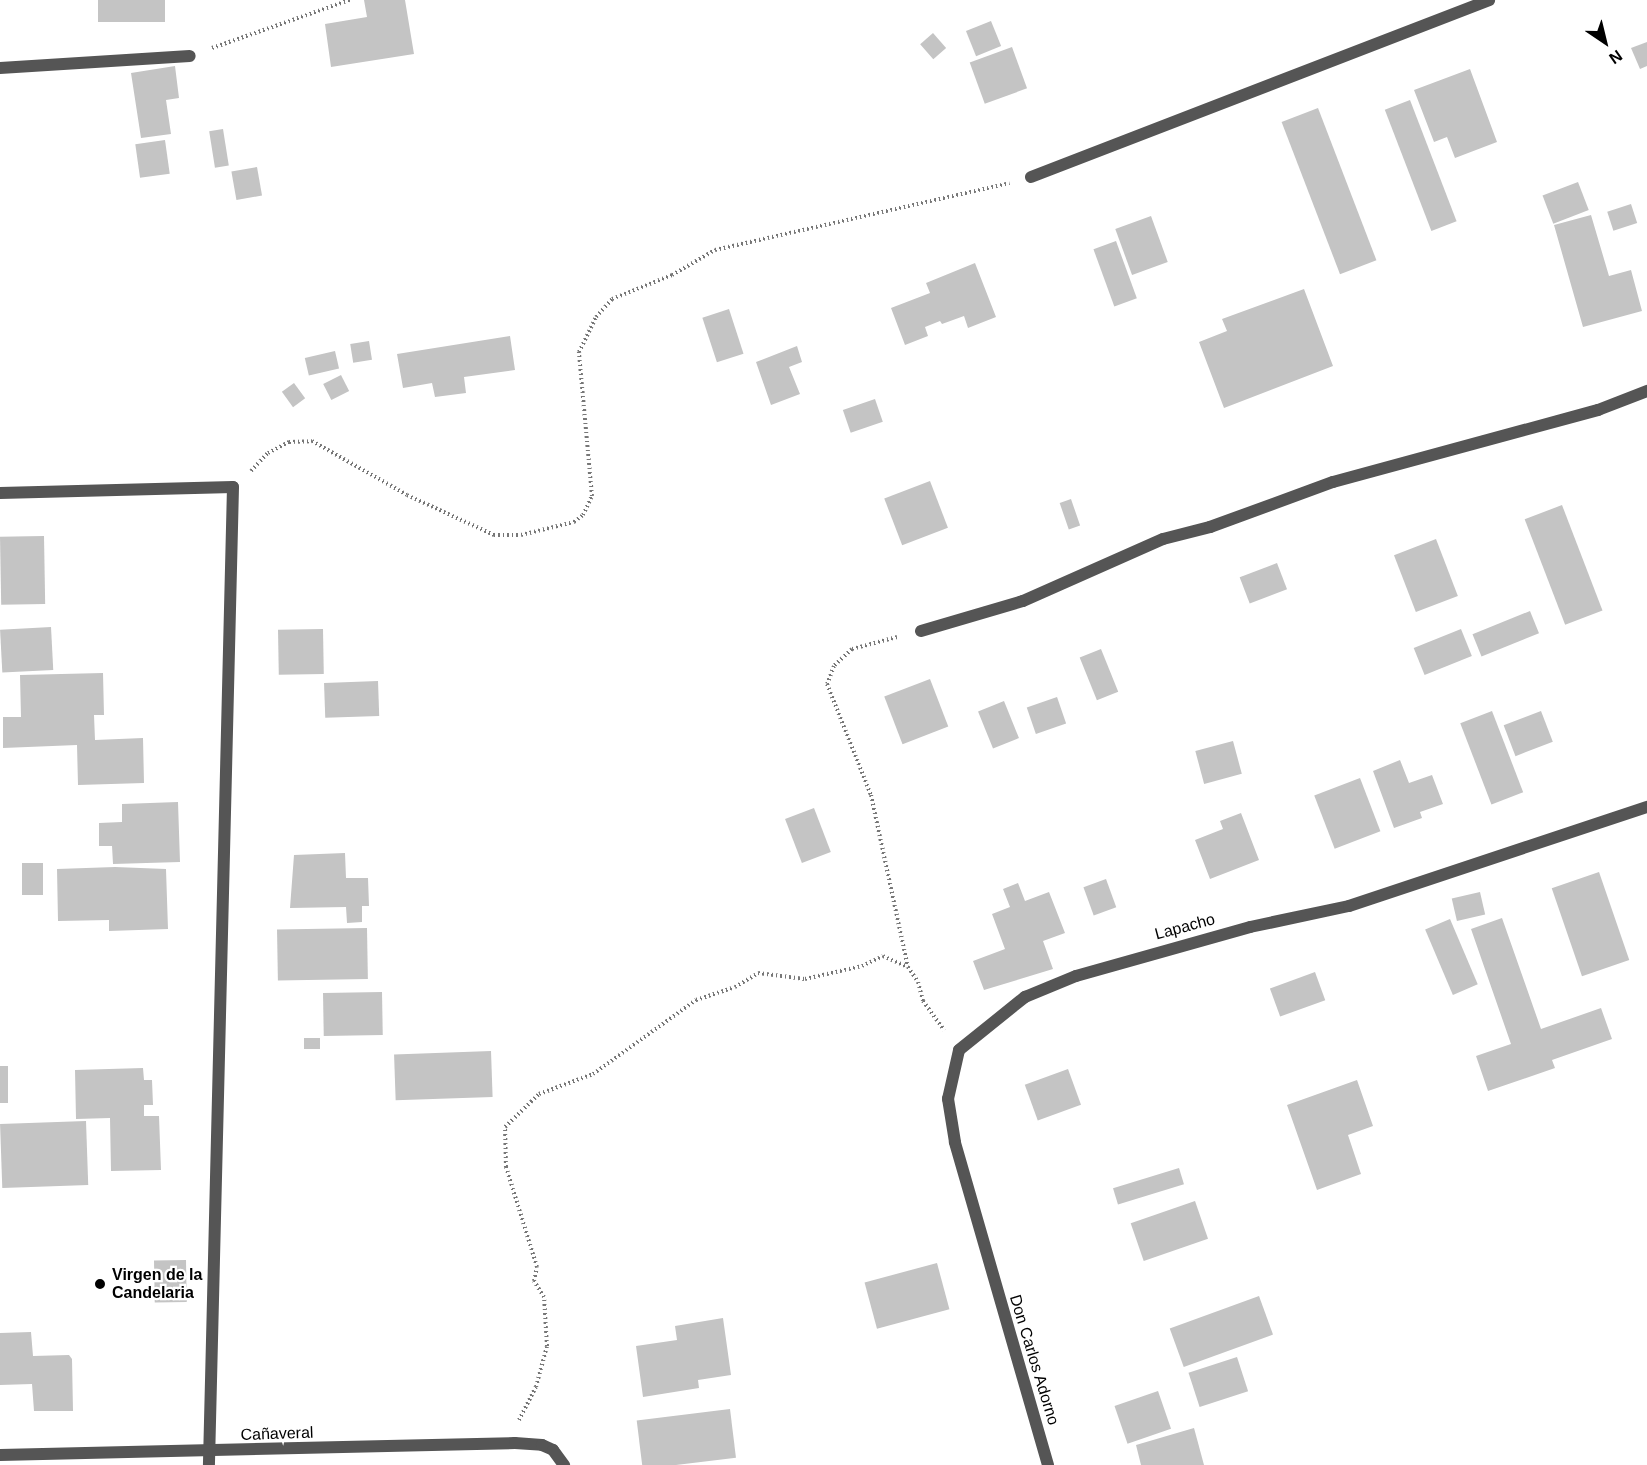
<!DOCTYPE html>
<html>
<head>
<meta charset="utf-8">
<style>
  body { margin:0 }
  #map { position:relative; width:1647px; height:1465px; overflow:hidden; background:#fff; font-family:Arial,sans-serif }
  div>[style] { position:absolute }
  .building>* { inset:0; background:#c4c4c4; transform-origin:0 0 }
  .path>* { height:4px; margin-top:-2px; transform-origin:0; background:repeating-linear-gradient(90deg,#777 0 1.5px,transparent 0 4.5px) }
  .minor>* { height:12px; margin:-6px; padding:0 6px; transform-origin:6px; border-radius:6px; background:#555 }
  .dots>* { width:16px; height:16px; translate:-50% -50%; box-sizing:border-box; border:3px solid #fff; border-radius:50% }
  span { translate:-50% -50%; white-space:nowrap; text-align:center; line-height:1.15; -webkit-text-stroke:4.5px #fff; paint-order:stroke }
  .street-label { font-size:16px; color:#000 }
  .poi-label { font-size:16px; color:#000; font-weight:700 }
  .left { translate:0 -50%; text-align:left }
  .north { position:absolute; left:1575px; top:12px; width:60px; height:60px; -webkit-text-stroke:4px #fff; paint-order:stroke; rotate:145deg; font-size:16px; font-weight:700; line-height:24px; text-align:center; color:#000 }
  .north::after { content:''; display:block; margin:auto; width:21px; height:27px; background:#000; clip-path:polygon(50% 0,100% 100%,50% 72%,0 100%) }
</style>
</head>
<body>
<div id="map">
  <div class="building">
    <i style="left:98px;top:0;width:67px;height:22px"></i>
    <i style="clip-path:polygon(364px 0,405px 0,414px 54px,331px 67px,325px 24px,367px 17px)"></i>
    <i style="left:991px;top:21px;width:27px;height:27px;rotate:68deg"></i>
    <i style="left:933px;top:33px;width:20px;height:17px;rotate:49deg"></i>
    <i style="clip-path:polygon(1647px 42px,1647px 66px,1640px 69px,1631px 48px)"></i>
    <i style="left:1012px;top:47px;width:44px;height:45px;rotate:70deg"></i>
    <i style="clip-path:polygon(175px 66px,179px 98px,166px 100px,171px 134px,141px 138px,131px 73px)"></i>
    <i style="clip-path:polygon(1470px 69px,1497px 142px,1455px 158px,1447px 137px,1434px 142px,1414px 90px)"></i>
    <i style="left:1410px;top:100px;width:130px;height:27px;rotate:69deg"></i>
    <i style="left:1318px;top:108px;width:163px;height:39px;rotate:69deg"></i>
    <i style="left:223px;top:129px;width:37px;height:14px;rotate:81deg"></i>
    <i style="left:165px;top:140px;width:34px;height:30px;rotate:82deg"></i>
    <i style="left:257px;top:167px;width:29px;height:26px;rotate:80deg"></i>
    <i style="left:1578px;top:182px;width:30px;height:38px;rotate:69deg"></i>
    <i style="left:1631px;top:204px;width:20px;height:25px;rotate:72deg"></i>
    <i style="clip-path:polygon(1591px 215px,1609px 276px,1631px 270px,1642px 311px,1583px 327px,1554px 225px)"></i>
    <i style="left:1151px;top:216px;width:49px;height:38px;rotate:70deg"></i>
    <i style="left:1116px;top:241px;width:61px;height:24px;rotate:70deg"></i>
    <i style="clip-path:polygon(975px 263px,996px 317px,968px 328px,964px 316px,942px 324px,940px 321px,925px 327px,928px 336px,905px 345px,891px 308px,930px 293px,926px 283px)"></i>
    <i style="clip-path:polygon(1304px 289px,1333px 366px,1224px 408px,1199px 342px,1227px 331px,1222px 319px)"></i>
    <i style="left:729px;top:309px;width:47px;height:28px;rotate:72deg"></i>
    <i style="clip-path:polygon(510px 336px,515px 370px,464px 377px,466px 393px,435px 397px,432px 383px,403px 388px,397px 354px)"></i>
    <i style="left:369px;top:341px;width:19px;height:19px;rotate:81deg"></i>
    <i style="clip-path:polygon(797px 346px,802px 362px,789px 367px,800px 394px,771px 405px,756px 362px)"></i>
    <i style="left:335px;top:351px;width:18px;height:31px;rotate:77deg"></i>
    <i style="left:341px;top:375px;width:18px;height:20px;rotate:63deg"></i>
    <i style="left:294px;top:383px;width:19px;height:15px;rotate:54deg"></i>
    <i style="left:875px;top:399px;width:24px;height:34px;rotate:71deg"></i>
    <i style="left:930px;top:481px;width:50px;height:49px;rotate:69deg"></i>
    <i style="left:1071px;top:499px;width:28px;height:12px;rotate:71deg"></i>
    <i style="left:1562px;top:505px;width:113px;height:40px;rotate:69deg"></i>
    <i style="left:44px;top:536px;width:68px;height:44px;rotate:89deg"></i>
    <i style="left:1436px;top:539px;width:61px;height:45px;rotate:69deg"></i>
    <i style="left:1277px;top:563px;width:28px;height:40px;rotate:69deg"></i>
    <i style="left:1530px;top:611px;width:24px;height:62px;rotate:68deg"></i>
    <i style="left:51px;top:627px;width:43px;height:51px;rotate:87deg"></i>
    <i style="left:323px;top:629px;width:45px;height:45px;rotate:89deg"></i>
    <i style="left:1461px;top:629px;width:29px;height:51px;rotate:68deg"></i>
    <i style="left:1101px;top:649px;width:46px;height:23px;rotate:68deg"></i>
    <i style="clip-path:polygon(103px 673px,104px 715px,94px 715px,95px 740px,143px 738px,144px 783px,78px 785px,77px 745px,3px 748px,3px 717px,21px 717px,20px 675px)"></i>
    <i style="left:930px;top:679px;width:51px;height:49px;rotate:69deg"></i>
    <i style="left:378px;top:681px;width:35px;height:54px;rotate:88deg"></i>
    <i style="left:1057px;top:697px;width:28px;height:32px;rotate:71deg"></i>
    <i style="left:1004px;top:701px;width:40px;height:28px;rotate:68deg"></i>
    <i style="left:1492px;top:711px;width:87px;height:34px;rotate:69deg"></i>
    <i style="left:1541px;top:711px;width:33px;height:40px;rotate:69deg"></i>
    <i style="left:1233px;top:741px;width:34px;height:39px;rotate:75deg"></i>
    <i style="clip-path:polygon(1400px 760px,1409px 783px,1432px 775px,1443px 804px,1420px 812px,1422px 818px,1394px 828px,1373px 771px)"></i>
    <i style="left:1360px;top:778px;width:57px;height:49px;rotate:69deg"></i>
    <i style="clip-path:polygon(178px 802px,180px 862px,113px 864px,112px 846px,99px 846px,99px 823px,122px 822px,122px 804px)"></i>
    <i style="left:814px;top:808px;width:47px;height:31px;rotate:69deg"></i>
    <i style="clip-path:polygon(1241px 813px,1259px 860px,1210px 879px,1195px 840px,1223px 829px,1220px 821px)"></i>
    <i style="clip-path:polygon(345px 853px,346px 878px,368px 878px,369px 906px,362px 906px,362px 922px,347px 923px,346px 907px,290px 908px,294px 855px)"></i>
    <i style="left:22px;top:863px;width:21px;height:32px"></i>
    <i style="clip-path:polygon(115px 867px,166px 869px,168px 929px,109px 931px,109px 920px,58px 921px,57px 869px)"></i>
    <i style="left:1599px;top:872px;width:93px;height:50px;rotate:71deg"></i>
    <i style="left:1106px;top:879px;width:30px;height:24px;rotate:70deg"></i>
    <i style="clip-path:polygon(1018px 883px,1025px 901px,1049px 892px,1065px 933px,1043px 941px,1053px 969px,984px 990px,973px 961px,1005px 949px,992px 914px,1010px 907px,1003px 889px)"></i>
    <i style="left:1480px;top:892px;width:23px;height:29px;rotate:77deg"></i>
    <i style="clip-path:polygon(1502px 918px,1541px 1029px,1601px 1008px,1612px 1039px,1552px 1060px,1555px 1068px,1488px 1091px,1476px 1056px,1511px 1044px,1471px 929px)"></i>
    <i style="left:1450px;top:919px;width:71px;height:27px;rotate:67deg"></i>
    <i style="left:367px;top:928px;width:51px;height:90px;rotate:89deg"></i>
    <i style="left:1315px;top:972px;width:30px;height:48px;rotate:70deg"></i>
    <i style="left:382px;top:992px;width:43px;height:59px;rotate:89deg"></i>
    <i style="left:304px;top:1038px;width:16px;height:11px"></i>
    <i style="left:491px;top:1051px;width:46px;height:97px;rotate:88deg"></i>
    <i style="left:0;top:1066px;width:8px;height:37px"></i>
    <i style="clip-path:polygon(143px 1068px,144px 1080px,152px 1080px,153px 1105px,144px 1105px,144px 1116px,159px 1116px,161px 1170px,111px 1171px,110px 1118px,76px 1119px,75px 1070px)"></i>
    <i style="left:1068px;top:1069px;width:38px;height:46px;rotate:70deg"></i>
    <i style="clip-path:polygon(1357px 1080px,1373px 1126px,1348px 1135px,1361px 1174px,1317px 1190px,1287px 1105px)"></i>
    <i style="left:86px;top:1121px;width:64px;height:86px;rotate:88deg"></i>
    <i style="left:1179px;top:1168px;width:17px;height:69px;rotate:73deg"></i>
    <i style="left:1195px;top:1201px;width:40px;height:68px;rotate:71deg"></i>
    <i style="left:186px;top:1260px;width:42px;height:32px;rotate:89deg"></i>
    <i style="left:937px;top:1263px;width:48px;height:75px;rotate:75deg"></i>
    <i style="left:1259px;top:1296px;width:41px;height:95px;rotate:70deg"></i>
    <i style="clip-path:polygon(723px 1318px,731px 1375px,698px 1380px,699px 1388px,643px 1397px,636px 1346px,677px 1340px,675px 1326px)"></i>
    <i style="clip-path:polygon(31px 1332px,33px 1356px,69px 1355px,72px 1359px,73px 1411px,34px 1411px,32px 1384px,0 1385px,0 1333px)"></i>
    <i style="left:1237px;top:1357px;width:36px;height:51px;rotate:72deg"></i>
    <i style="left:1158px;top:1391px;width:40px;height:46px;rotate:71deg"></i>
    <i style="left:730px;top:1409px;width:49px;height:94px;rotate:83deg"></i>
    <i style="clip-path:polygon(1194px 1428px,1204px 1465px,1141px 1465px,1136px 1445px)"></i>
  </div>
  <div class="path">
    <i style="left:212px;top:48px;width:146px;rotate:-19.2deg"></i>
    <i style="left:251px;top:471px;width:25px;rotate:-47deg"></i>
    <i style="left:268px;top:453px;width:24px;rotate:-28deg"></i>
    <i style="left:289px;top:442px;width:23px;rotate:-2deg"></i>
    <i style="left:312px;top:441px;width:109px;rotate:29.6deg"></i>
    <i style="left:407px;top:495px;width:96px;rotate:24.7deg"></i>
    <i style="left:494px;top:535px;width:27px"></i>
    <i style="left:521px;top:535px;width:55px;rotate:-13.8deg"></i>
    <i style="left:574px;top:522px;width:11px;rotate:-38deg"></i>
    <i style="left:583px;top:515px;width:21px;rotate:-65deg"></i>
    <i style="left:592px;top:496px;width:145px;rotate:-95.2deg"></i>
    <i style="left:579px;top:352px;width:39px;rotate:-64deg"></i>
    <i style="left:596px;top:317px;width:24px;rotate:-48deg"></i>
    <i style="left:612px;top:299px;width:65px;rotate:-21.8deg"></i>
    <i style="left:672px;top:275px;width:50px;rotate:-30.2deg"></i>
    <i style="left:715px;top:250px;width:302px;rotate:-12.8deg"></i>
    <i style="left:897px;top:637px;width:47px;rotate:165.1deg"></i>
    <i style="left:852px;top:649px;width:25px;rotate:137deg"></i>
    <i style="left:834px;top:666px;width:19px;rotate:111deg"></i>
    <i style="left:827px;top:684px;width:119px;rotate:68.4deg"></i>
    <i style="left:871px;top:795px;width:176px;rotate:77.9deg"></i>
    <i style="left:908px;top:967px;width:18px;rotate:56deg"></i>
    <i style="left:918px;top:982px;width:20px;rotate:75deg"></i>
    <i style="left:923px;top:1001px;width:36px;rotate:54deg"></i>
    <i style="left:519px;top:1420px;width:37px;rotate:-63deg"></i>
    <i style="left:536px;top:1387px;width:42px;rotate:-75deg"></i>
    <i style="left:547px;top:1346px;width:49px;rotate:-93.5deg"></i>
    <i style="left:544px;top:1297px;width:19px;rotate:-122deg"></i>
    <i style="left:534px;top:1281px;width:14px;rotate:-78deg"></i>
    <i style="left:537px;top:1267px;width:105px;rotate:-107.2deg"></i>
    <i style="left:506px;top:1167px;width:40px;rotate:-91.4deg"></i>
    <i style="left:505px;top:1127px;width:47px;rotate:-44.1deg"></i>
    <i style="left:539px;top:1094px;width:58px;rotate:-20.3deg"></i>
    <i style="left:593px;top:1074px;width:127px;rotate:-35.7deg"></i>
    <i style="left:696px;top:1000px;width:41px;rotate:-18.4deg"></i>
    <i style="left:735px;top:987px;width:27px;rotate:-31deg"></i>
    <i style="left:758px;top:973px;width:47px;rotate:7.3deg"></i>
    <i style="left:805px;top:979px;width:58px;rotate:-12.8deg"></i>
    <i style="left:862px;top:966px;width:23px;rotate:-25deg"></i>
    <i style="left:883px;top:956px;width:27px;rotate:24deg"></i>
  </div>
  <div class="minor">
    <i style="left:0;top:68px;width:190px;rotate:-3.6deg"></i>
    <i style="left:1031px;top:177px;width:491px;rotate:-21.1deg"></i>
    <i style="left:0;top:493px;width:233px;rotate:-1.5deg"></i>
    <i style="left:233px;top:487px;width:978px;rotate:91.41deg"></i>
    <i style="left:921px;top:631px;width:106px;rotate:-16.4deg"></i>
    <i style="left:1023px;top:601px;width:153px;rotate:-23.9deg"></i>
    <i style="left:1163px;top:539px;width:49px;rotate:-14.3deg"></i>
    <i style="left:1210px;top:527px;width:131px;rotate:-20.1deg"></i>
    <i style="left:1333px;top:482px;width:275px;rotate:-15.2deg"></i>
    <i style="left:1598px;top:410px;width:53px;rotate:-21.2deg"></i>
    <i style="left:0;top:1455px;width:515px;rotate:-1.33deg"></i>
    <i style="left:515px;top:1443px;width:27px;rotate:4deg"></i>
    <i style="left:542px;top:1445px;width:12px;rotate:24deg"></i>
    <i style="left:553px;top:1450px;width:19px;rotate:54deg"></i>
    <i style="left:1048px;top:1465px;width:336px;rotate:-106.1deg"></i>
    <i style="left:955px;top:1142px;width:44px;rotate:-99.2deg"></i>
    <i style="left:948px;top:1099px;width:50px;rotate:-77.3deg"></i>
    <i style="left:959px;top:1050px;width:85px;rotate:-38.8deg"></i>
    <i style="left:1025px;top:997px;width:55px;rotate:-22.4deg"></i>
    <i style="left:1076px;top:976px;width:181px;rotate:-15.7deg"></i>
    <i style="left:1250px;top:927px;width:101px;rotate:-12deg"></i>
    <i style="left:1349px;top:906px;width:314px;rotate:-18.4deg"></i>
  </div>
  <div class="dots">
    <i style="left:100px;top:1284px;background:#000"></i>
  </div>
  <div class="street-label">
    <span style="left:1185px;top:927px;rotate:-15deg">Lapacho</span>
    <span style="left:1034px;top:1360px;rotate:73deg">Don Carlos Adorno</span>
    <span style="left:277px;top:1434px;rotate:-2deg">Cañaveral</span>
  </div>
  <div class="poi-label">
    <span class="left" style="left:112px;top:1284px">Virgen de la<br>Candelaria</span>
  </div>
  <div class="north">N</div>
</div>
</body>
</html>
